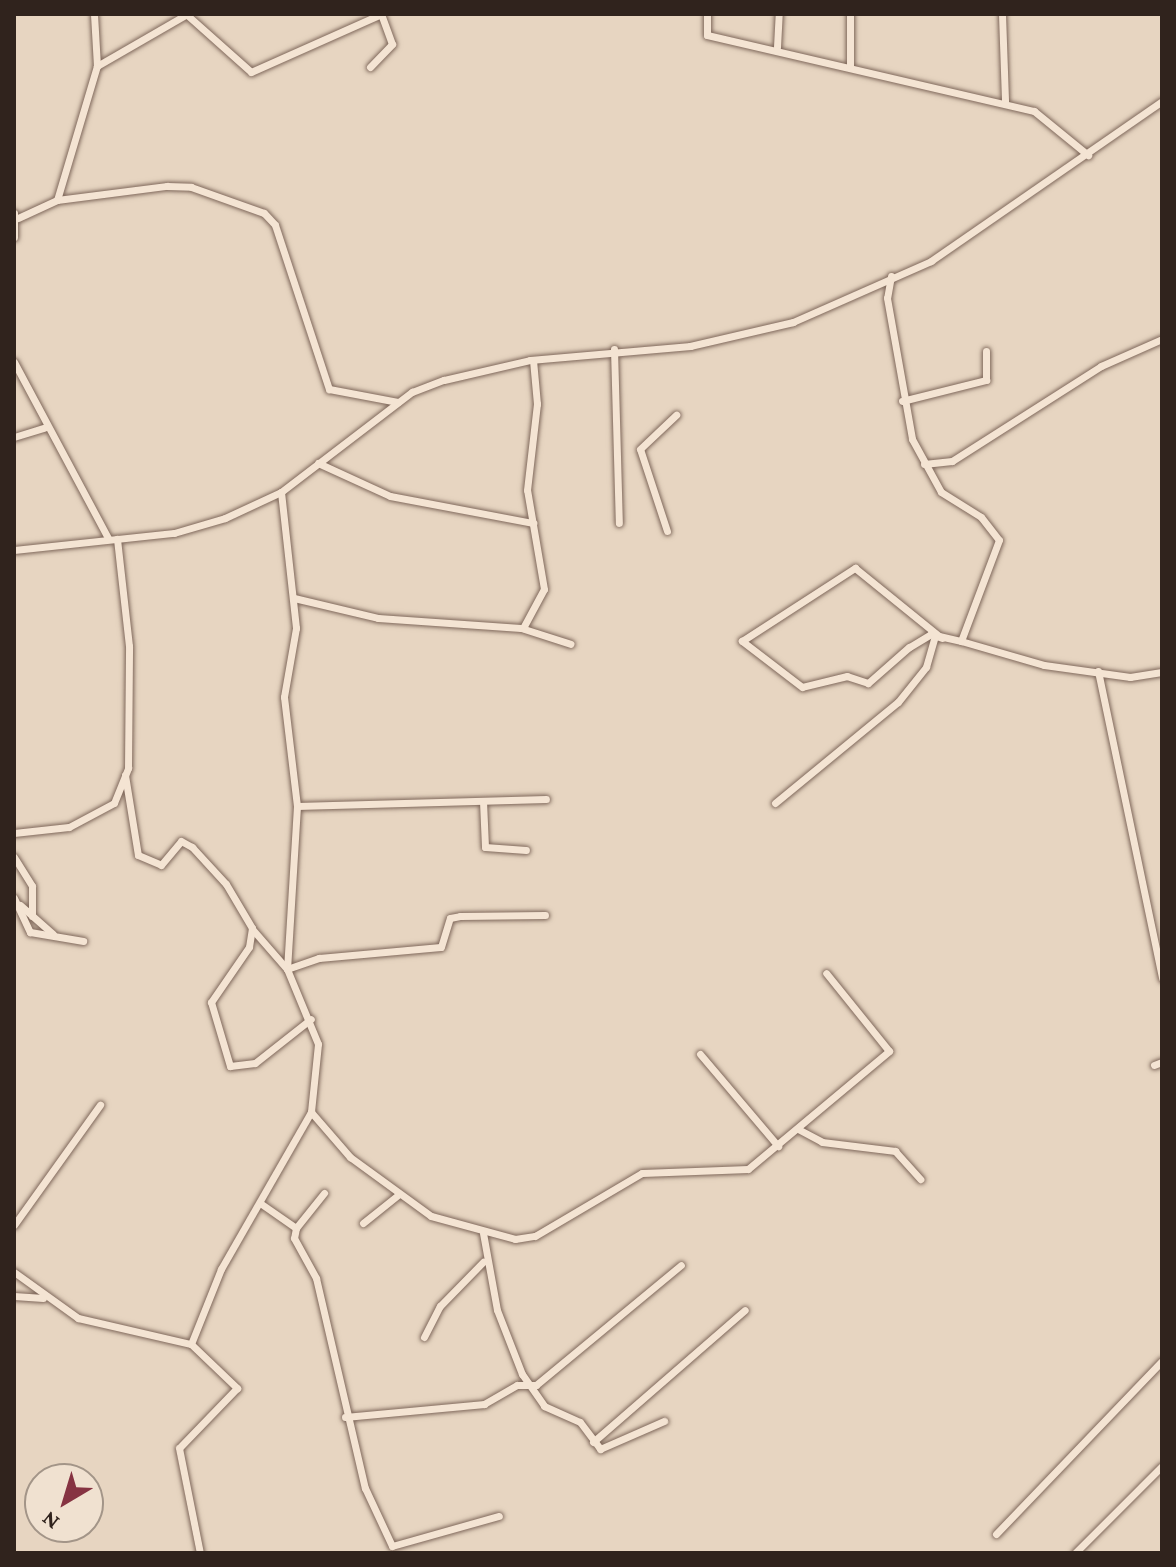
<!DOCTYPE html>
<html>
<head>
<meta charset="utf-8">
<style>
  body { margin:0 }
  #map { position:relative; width:1176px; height:1567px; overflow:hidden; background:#e7d5c1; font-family:"Crimson Pro",serif }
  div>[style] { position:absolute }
  .roads { filter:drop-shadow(0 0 2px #7f685b) drop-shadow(0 0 2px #7f685b) }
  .street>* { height:7px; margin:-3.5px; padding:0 3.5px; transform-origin:3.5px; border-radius:3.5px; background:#f4e4d3 }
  span { translate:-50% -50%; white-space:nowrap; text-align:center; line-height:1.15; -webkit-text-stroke:6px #f0e1d0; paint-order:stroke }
  .frame { position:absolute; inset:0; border:16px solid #30231d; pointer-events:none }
  .north { position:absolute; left:24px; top:1463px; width:80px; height:80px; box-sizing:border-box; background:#f0e1d0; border:2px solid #a39588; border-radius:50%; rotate:218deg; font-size:22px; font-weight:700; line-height:32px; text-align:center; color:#30231d }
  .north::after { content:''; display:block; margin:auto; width:28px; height:36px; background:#863342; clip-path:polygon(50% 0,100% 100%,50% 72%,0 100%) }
</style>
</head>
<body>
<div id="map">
  <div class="roads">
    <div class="street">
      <i style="left:94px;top:14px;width:52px;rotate:86.7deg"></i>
      <i style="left:186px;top:14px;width:87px;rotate:41.7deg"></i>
      <i style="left:251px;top:72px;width:142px;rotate:-24deg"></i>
      <i style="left:707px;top:14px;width:21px;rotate:90deg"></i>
      <i style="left:707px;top:35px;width:336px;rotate:13.1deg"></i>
      <i style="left:1034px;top:111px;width:70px;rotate:39.2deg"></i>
      <i style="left:1002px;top:14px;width:87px;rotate:88deg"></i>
      <i style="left:777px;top:47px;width:33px;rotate:-87deg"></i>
      <i style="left:850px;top:65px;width:51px;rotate:-90deg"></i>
      <i style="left:370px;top:67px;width:32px;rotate:-46deg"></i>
      <i style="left:392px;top:44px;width:32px;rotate:-110deg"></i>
      <i style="left:57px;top:200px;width:140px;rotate:-73.4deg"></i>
      <i style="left:97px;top:66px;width:104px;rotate:-30deg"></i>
      <i style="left:14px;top:213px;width:24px;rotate:90deg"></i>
      <i style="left:18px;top:218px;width:43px;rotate:-24.8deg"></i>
      <i style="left:57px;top:200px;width:111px;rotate:-7.3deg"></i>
      <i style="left:167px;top:186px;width:24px;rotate:2deg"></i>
      <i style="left:191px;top:187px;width:77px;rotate:19.6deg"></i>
      <i style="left:264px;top:213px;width:16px;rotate:47deg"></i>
      <i style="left:275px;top:225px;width:173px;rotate:71.8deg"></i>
      <i style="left:329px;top:389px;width:70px;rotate:10.7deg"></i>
      <i style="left:891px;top:276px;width:22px;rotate:100deg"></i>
      <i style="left:887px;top:298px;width:143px;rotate:79.9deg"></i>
      <i style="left:912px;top:439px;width:60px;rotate:61.3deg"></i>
      <i style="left:941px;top:492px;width:47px;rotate:32deg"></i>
      <i style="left:981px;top:517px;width:29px;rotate:52deg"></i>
      <i style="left:999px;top:540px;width:108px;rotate:110.6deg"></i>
      <i style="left:961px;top:641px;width:86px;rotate:16.1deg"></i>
      <i style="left:1044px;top:665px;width:87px;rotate:7.9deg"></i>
      <i style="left:1130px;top:677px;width:32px;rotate:-9deg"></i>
      <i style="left:614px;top:349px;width:174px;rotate:88.4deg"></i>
      <i style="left:14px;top:362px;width:200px;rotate:61.9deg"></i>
      <i style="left:902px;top:401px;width:87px;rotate:-14deg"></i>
      <i style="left:986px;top:380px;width:29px;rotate:-90deg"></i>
      <i style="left:14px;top:437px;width:31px;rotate:-17deg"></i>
      <i style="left:318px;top:463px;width:79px;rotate:24.6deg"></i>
      <i style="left:390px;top:496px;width:146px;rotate:10.7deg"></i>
      <i style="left:924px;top:464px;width:28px;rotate:-6deg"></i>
      <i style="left:952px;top:461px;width:177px;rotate:-32.5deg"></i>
      <i style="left:1101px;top:366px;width:67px;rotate:-23.9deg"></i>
      <i style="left:281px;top:492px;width:137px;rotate:83.7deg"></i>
      <i style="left:296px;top:628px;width:70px;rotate:99.9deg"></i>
      <i style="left:284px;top:697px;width:110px;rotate:83.2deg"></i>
      <i style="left:297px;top:806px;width:163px;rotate:93.5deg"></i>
      <i style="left:287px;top:969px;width:81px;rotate:67.5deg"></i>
      <i style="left:318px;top:1044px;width:68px;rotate:95.9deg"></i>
      <i style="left:311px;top:1112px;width:60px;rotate:49.1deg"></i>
      <i style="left:350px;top:1157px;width:100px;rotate:36.1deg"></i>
      <i style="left:431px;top:1216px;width:87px;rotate:15.3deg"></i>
      <i style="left:515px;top:1239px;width:20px;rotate:-9deg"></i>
      <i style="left:535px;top:1236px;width:124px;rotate:-30.5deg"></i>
      <i style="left:642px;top:1173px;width:106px;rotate:-2.2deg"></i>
      <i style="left:748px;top:1169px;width:184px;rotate:-39.9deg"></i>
      <i style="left:889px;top:1051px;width:100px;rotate:-128.9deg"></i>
      <i style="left:667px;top:531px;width:86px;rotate:-108.2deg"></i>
      <i style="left:640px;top:449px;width:50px;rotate:-43.4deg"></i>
      <i style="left:14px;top:550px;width:161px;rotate:-6.1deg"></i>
      <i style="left:174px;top:533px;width:53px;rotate:-16.4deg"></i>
      <i style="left:225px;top:518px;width:62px;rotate:-24.9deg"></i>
      <i style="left:281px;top:492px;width:165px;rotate:-37.4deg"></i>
      <i style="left:412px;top:392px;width:34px;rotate:-21deg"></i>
      <i style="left:444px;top:380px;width:88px;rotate:-13.1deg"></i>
      <i style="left:530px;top:360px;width:161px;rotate:-5deg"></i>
      <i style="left:690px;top:346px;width:106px;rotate:-13.1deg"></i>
      <i style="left:793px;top:322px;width:151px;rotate:-23.8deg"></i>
      <i style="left:931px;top:261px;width:281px;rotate:-34.7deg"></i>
      <i style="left:294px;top:598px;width:86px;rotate:13.4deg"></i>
      <i style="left:378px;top:618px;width:143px;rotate:4deg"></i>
      <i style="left:521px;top:628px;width:52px;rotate:17.7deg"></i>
      <i style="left:523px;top:628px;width:44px;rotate:-61.7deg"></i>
      <i style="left:544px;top:589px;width:100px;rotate:-99.7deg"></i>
      <i style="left:527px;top:490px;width:87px;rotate:-83.4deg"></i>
      <i style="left:537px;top:404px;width:44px;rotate:-95.2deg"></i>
      <i style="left:942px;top:638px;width:12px;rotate:-160deg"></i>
      <i style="left:931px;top:634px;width:26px;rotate:149deg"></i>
      <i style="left:909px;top:647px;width:55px;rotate:138.7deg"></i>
      <i style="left:868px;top:683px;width:22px;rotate:-162deg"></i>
      <i style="left:847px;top:676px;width:46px;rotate:166.3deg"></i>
      <i style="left:802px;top:687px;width:76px;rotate:-142.5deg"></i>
      <i style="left:742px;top:641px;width:135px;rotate:-32.9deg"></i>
      <i style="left:855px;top:568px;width:108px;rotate:39deg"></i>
      <i style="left:939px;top:636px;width:23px;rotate:13deg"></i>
      <i style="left:1098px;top:671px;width:314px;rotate:78.2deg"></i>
      <i style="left:125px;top:775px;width:81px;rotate:80.8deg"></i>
      <i style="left:138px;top:855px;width:25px;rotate:23deg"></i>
      <i style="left:161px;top:865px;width:31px;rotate:-50deg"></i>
      <i style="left:181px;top:841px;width:13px;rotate:29deg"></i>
      <i style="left:192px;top:847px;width:50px;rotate:47.4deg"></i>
      <i style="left:226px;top:884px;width:51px;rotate:59.4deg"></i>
      <i style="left:252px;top:928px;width:19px;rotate:99deg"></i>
      <i style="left:249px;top:947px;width:67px;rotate:124.6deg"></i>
      <i style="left:211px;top:1002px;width:67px;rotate:73.5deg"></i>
      <i style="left:230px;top:1066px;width:25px;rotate:-7deg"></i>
      <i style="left:255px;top:1063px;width:71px;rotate:-38.2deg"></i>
      <i style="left:483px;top:801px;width:46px;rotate:87.5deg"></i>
      <i style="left:485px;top:847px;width:41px;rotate:4.2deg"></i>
      <i style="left:775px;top:803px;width:159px;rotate:-39.4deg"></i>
      <i style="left:898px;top:702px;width:45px;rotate:-51.3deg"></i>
      <i style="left:926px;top:667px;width:32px;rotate:-74deg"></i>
      <i style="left:297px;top:806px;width:249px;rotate:-1.6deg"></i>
      <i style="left:14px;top:833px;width:55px;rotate:-6.2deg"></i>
      <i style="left:69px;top:827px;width:51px;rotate:-28.1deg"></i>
      <i style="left:114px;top:803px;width:38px;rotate:-68deg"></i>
      <i style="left:128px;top:768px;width:122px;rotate:-89.5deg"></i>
      <i style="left:129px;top:646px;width:108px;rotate:-96.4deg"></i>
      <i style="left:14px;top:857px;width:34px;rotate:58deg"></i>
      <i style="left:32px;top:886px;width:30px;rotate:90deg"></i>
      <i style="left:14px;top:898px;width:38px;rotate:65deg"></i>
      <i style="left:30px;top:932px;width:54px;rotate:9.6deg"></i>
      <i style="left:20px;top:905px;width:44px;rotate:41.3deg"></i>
      <i style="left:253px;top:930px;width:52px;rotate:48.9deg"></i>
      <i style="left:287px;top:969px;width:34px;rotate:-19deg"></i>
      <i style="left:319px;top:958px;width:122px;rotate:-5.2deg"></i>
      <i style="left:441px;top:947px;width:30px;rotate:-73deg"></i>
      <i style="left:450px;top:918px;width:10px;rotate:-11deg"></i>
      <i style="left:460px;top:916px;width:85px;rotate:-0.7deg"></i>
      <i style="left:700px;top:1054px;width:121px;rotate:49.7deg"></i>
      <i style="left:1154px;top:1065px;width:9px;rotate:-21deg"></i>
      <i style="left:798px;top:1129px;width:27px;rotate:28deg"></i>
      <i style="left:822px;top:1142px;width:74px;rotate:7deg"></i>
      <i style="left:895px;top:1151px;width:38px;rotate:48deg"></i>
      <i style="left:260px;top:1203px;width:44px;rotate:34.8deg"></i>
      <i style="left:296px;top:1228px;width:10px;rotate:101deg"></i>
      <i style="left:294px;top:1238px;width:46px;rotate:61.2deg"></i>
      <i style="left:316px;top:1278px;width:216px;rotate:76.9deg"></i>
      <i style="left:365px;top:1488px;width:64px;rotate:65deg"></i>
      <i style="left:392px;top:1546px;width:111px;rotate:-15.7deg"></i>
      <i style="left:363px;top:1223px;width:45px;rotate:-38.7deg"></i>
      <i style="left:14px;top:1225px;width:148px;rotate:-54.4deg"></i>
      <i style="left:296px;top:1228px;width:45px;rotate:-51.3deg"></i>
      <i style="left:483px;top:1233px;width:78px;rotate:79.7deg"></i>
      <i style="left:497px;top:1310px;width:69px;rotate:68.7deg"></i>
      <i style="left:522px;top:1374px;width:39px;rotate:55deg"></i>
      <i style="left:544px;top:1406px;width:39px;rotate:24deg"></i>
      <i style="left:580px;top:1422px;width:34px;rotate:53deg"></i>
      <i style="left:600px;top:1449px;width:70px;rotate:-23.6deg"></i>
      <i style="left:14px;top:1272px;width:79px;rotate:35.7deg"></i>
      <i style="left:78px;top:1318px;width:116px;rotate:13deg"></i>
      <i style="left:191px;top:1344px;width:81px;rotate:-68.2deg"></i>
      <i style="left:221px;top:1269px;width:181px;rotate:-60.2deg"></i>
      <i style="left:14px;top:1296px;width:29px;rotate:4deg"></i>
      <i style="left:424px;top:1337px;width:35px;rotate:-63deg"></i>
      <i style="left:440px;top:1306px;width:62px;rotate:-45.7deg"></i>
      <i style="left:191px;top:1344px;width:64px;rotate:43.7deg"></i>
      <i style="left:237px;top:1388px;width:83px;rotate:134deg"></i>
      <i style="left:179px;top:1448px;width:107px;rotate:78.7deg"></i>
      <i style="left:345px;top:1417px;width:140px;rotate:-5.3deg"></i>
      <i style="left:484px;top:1404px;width:38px;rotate:-30deg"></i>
      <i style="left:517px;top:1385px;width:19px"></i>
      <i style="left:536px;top:1385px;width:188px;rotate:-39.6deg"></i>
      <i style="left:593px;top:1442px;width:201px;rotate:-41deg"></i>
      <i style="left:996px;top:1534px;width:240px;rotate:-46.2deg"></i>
      <i style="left:1075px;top:1553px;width:123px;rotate:-45deg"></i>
    </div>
  </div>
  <div class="frame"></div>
  <div class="north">N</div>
</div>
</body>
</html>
